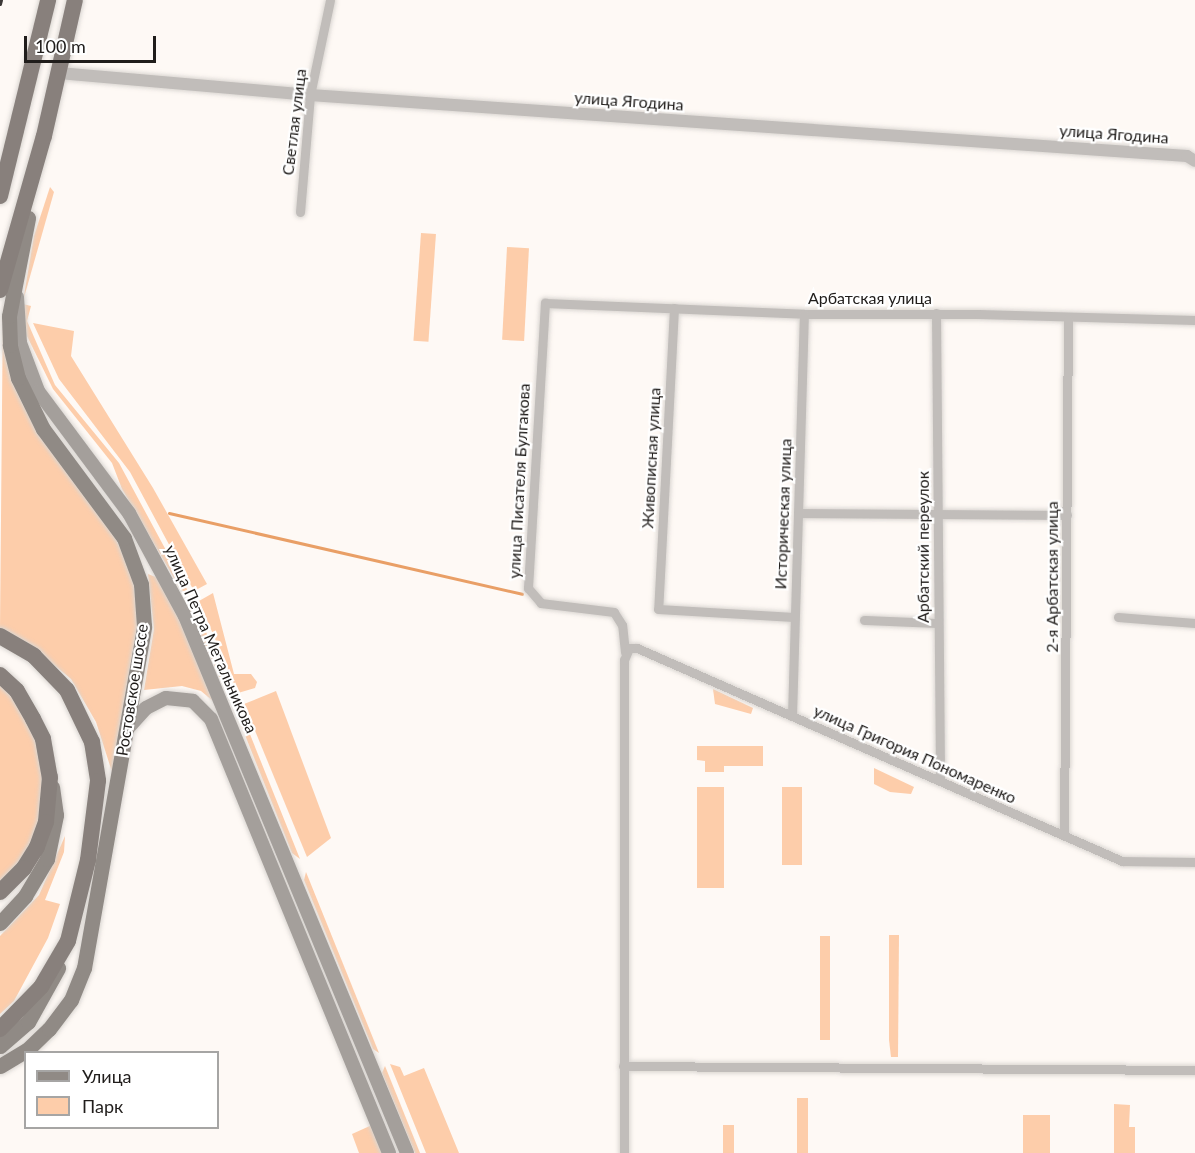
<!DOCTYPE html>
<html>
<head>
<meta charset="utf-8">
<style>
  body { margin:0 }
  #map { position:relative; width:1195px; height:1153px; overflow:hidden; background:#fef9f5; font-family:Lato,sans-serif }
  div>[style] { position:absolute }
  .green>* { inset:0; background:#fdcdaa; transform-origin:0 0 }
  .stream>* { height:3px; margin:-1.5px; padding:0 1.5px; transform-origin:1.5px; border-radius:1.5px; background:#e99f66 }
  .roads { filter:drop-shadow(0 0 2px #dad6d2) drop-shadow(0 0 2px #dad6d2) }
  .minor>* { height:9px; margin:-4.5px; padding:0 4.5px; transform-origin:4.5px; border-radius:4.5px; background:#c1bdba }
  .tertiary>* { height:12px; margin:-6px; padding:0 6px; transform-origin:6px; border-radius:6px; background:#c1bdba }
  .secondary>* { height:14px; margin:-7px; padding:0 7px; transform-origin:7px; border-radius:7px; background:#a49f9b }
  .primary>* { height:15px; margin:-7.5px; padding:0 7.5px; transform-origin:7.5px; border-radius:7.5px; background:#908a85 }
  .trunk>* { height:16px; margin:-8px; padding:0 8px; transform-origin:8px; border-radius:8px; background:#88807c }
  .rail>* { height:3px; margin:-1.5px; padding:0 1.5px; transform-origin:1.5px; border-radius:1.5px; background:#3c3937 }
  span { translate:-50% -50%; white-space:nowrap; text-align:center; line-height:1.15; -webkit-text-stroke:4.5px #fff; paint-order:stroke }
  .street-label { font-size:16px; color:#201d1b }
  .legend { position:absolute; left:24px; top:1051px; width:195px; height:78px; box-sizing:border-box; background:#fff; border:2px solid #a6a5a4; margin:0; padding:8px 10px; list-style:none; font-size:18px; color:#201d1b }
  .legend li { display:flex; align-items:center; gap:12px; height:30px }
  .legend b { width:30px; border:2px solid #a6a5a4 }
  .scale { position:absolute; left:24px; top:36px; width:132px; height:27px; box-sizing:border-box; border:3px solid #201d1b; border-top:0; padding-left:8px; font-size:18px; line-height:21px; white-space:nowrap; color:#201d1b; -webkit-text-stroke:4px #fff; paint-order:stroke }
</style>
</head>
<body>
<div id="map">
  <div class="green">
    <i style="clip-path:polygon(50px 187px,54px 192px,23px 301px,34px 236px)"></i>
    <i style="left:421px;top:233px;width:15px;height:108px;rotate:4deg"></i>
    <i style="left:507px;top:247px;width:22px;height:93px;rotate:3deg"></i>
    <i style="clip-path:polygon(3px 298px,3px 340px,19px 397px,44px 439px,113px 532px,133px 579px,138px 621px,112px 772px,96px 722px,71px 679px,28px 643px,0 628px)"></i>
    <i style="clip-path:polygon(23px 304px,31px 306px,27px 321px,55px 385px,119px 463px,189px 593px,181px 590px,122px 489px,112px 463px,53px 389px,25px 332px)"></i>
    <i style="clip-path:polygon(33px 323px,74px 331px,71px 356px,153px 488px,207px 584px,194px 591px,130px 472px,59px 379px)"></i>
    <i style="clip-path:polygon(148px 574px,158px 578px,174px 604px,213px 701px,201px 691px,182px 686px,144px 690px,154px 629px)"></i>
    <i style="clip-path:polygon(213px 593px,234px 674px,251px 674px,257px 682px,255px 688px,238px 693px,199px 601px)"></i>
    <i style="left:194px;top:605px;width:97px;height:6px;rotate:66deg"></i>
    <i style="clip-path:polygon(0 684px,22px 709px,44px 763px,44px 823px,0 890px)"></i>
    <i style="clip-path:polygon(713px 689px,753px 708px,751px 714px,715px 704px)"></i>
    <i style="clip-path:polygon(276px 691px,331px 838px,307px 857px,244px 704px)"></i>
    <i style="clip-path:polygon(239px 707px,300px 859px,292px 853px,237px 715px)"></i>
    <i style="clip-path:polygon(697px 746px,763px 746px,763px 766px,724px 766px,724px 772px,705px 772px,705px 761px,697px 760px)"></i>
    <i style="clip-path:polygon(874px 768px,914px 787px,911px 794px,890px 792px,874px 784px)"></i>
    <i style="left:697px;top:787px;width:27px;height:101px"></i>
    <i style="left:782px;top:787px;width:20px;height:78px"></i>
    <i style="clip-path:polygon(65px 836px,64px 852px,45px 900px,60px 904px,48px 938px,14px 1001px,0 1014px,0 936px,39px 895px)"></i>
    <i style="clip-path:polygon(306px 872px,379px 1053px,373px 1049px,304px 880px)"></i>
    <i style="clip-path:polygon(889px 935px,899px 935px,898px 1057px,891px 1057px,889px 1040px)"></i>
    <i style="left:820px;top:936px;width:10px;height:104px"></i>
    <i style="clip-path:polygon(390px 1064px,400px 1067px,404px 1076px,424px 1068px,459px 1153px,426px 1153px)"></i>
    <i style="clip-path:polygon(385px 1066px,420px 1153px,415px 1153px,382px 1073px)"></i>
    <i style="left:797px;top:1098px;width:11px;height:55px"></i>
    <i style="clip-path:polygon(1114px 1104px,1130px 1105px,1129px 1127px,1135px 1127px,1135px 1153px,1114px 1153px)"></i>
    <i style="left:1023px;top:1115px;width:27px;height:38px"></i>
    <i style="clip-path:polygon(372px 1125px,383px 1153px,359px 1153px,352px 1134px)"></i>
    <i style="left:734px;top:1125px;width:28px;height:11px;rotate:90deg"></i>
  </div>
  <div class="stream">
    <i style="left:169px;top:513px;width:362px;rotate:12.9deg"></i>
  </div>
  <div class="roads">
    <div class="minor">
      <i style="left:300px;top:212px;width:117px;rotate:-85.1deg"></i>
      <i style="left:310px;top:95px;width:97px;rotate:-78.1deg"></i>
      <i style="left:674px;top:308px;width:301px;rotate:93deg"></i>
      <i style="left:658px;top:609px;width:136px;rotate:3.4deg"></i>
      <i style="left:936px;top:313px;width:468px;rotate:89.5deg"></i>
      <i style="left:798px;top:513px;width:269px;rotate:0.4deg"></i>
      <i style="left:1118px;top:617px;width:77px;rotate:4.5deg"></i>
      <i style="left:864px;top:620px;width:74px;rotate:2.3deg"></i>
      <i style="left:625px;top:652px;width:27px;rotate:-96deg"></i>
      <i style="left:622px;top:625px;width:15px;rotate:-122deg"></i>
      <i style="left:614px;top:612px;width:74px;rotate:-173deg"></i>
      <i style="left:541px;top:603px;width:20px;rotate:-131deg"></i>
      <i style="left:528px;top:588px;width:286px;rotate:-86.6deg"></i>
      <i style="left:545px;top:303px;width:259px;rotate:2.4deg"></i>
      <i style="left:804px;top:314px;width:174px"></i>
      <i style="left:978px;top:314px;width:217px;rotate:1.6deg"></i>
      <i style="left:792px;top:716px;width:402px;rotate:-88.3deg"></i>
      <i style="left:1064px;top:835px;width:516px;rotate:-89.56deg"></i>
      <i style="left:623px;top:1066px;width:572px;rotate:0.4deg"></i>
      <i style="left:624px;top:1153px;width:493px;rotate:-90deg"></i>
      <i style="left:624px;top:660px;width:13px;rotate:-67deg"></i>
      <i style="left:629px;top:648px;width:8px"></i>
      <i style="left:637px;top:648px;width:530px;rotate:23.71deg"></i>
      <i style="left:1122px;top:861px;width:73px;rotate:0.8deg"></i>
    </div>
    <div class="tertiary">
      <i style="left:59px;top:73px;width:252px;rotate:5deg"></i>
      <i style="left:310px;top:95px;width:879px;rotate:3.98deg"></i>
      <i style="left:1187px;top:156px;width:9px;rotate:32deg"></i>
    </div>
    <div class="secondary">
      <i style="left:17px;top:297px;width:46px;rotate:86.3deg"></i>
      <i style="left:20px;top:343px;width:51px;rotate:69.4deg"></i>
      <i style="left:38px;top:391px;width:152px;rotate:53.3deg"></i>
      <i style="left:129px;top:513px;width:117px;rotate:61.5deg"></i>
      <i style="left:185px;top:616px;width:581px;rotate:67.54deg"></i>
      <i style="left:127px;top:729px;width:28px;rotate:-48deg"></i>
      <i style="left:146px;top:708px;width:22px;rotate:-27deg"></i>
      <i style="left:166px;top:698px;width:27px;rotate:6deg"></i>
      <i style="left:193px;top:701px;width:25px;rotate:45deg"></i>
      <i style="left:211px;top:719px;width:469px;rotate:67.7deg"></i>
    </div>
    <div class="primary">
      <i style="left:0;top:923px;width:37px;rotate:-47deg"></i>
      <i style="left:25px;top:896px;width:43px;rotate:-59.3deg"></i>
      <i style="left:47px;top:859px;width:45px;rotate:-78.4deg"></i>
      <i style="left:56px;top:815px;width:28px;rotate:-98deg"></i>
      <i style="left:0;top:1046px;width:37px;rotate:-41deg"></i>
      <i style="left:28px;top:1022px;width:62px;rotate:-60.9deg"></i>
      <i style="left:0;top:1066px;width:31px;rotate:-31deg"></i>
      <i style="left:27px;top:1050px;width:30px;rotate:-44deg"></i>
      <i style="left:49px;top:1029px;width:36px;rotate:-53deg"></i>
      <i style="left:71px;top:1000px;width:35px;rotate:-68deg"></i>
      <i style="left:84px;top:968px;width:347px;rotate:-80deg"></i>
      <i style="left:144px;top:626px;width:42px;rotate:-94.1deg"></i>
      <i style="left:141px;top:584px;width:49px;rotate:-110.3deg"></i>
      <i style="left:124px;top:538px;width:136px;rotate:-126.6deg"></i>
      <i style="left:43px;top:429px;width:57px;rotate:-116.1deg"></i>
      <i style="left:18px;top:378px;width:34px;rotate:-104deg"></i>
      <i style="left:10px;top:345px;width:29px;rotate:-92deg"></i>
      <i style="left:9px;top:316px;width:100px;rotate:-79deg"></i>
    </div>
    <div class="trunk">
      <i style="left:0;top:196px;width:202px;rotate:-76.2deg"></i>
      <i style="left:0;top:290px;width:160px;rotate:-74.1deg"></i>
      <i style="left:44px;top:136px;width:139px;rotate:-77.2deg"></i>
      <i style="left:0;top:636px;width:39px;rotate:30deg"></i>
      <i style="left:34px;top:656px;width:47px;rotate:45.9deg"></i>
      <i style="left:67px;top:690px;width:58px;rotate:64.3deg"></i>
      <i style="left:92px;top:742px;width:39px;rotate:81deg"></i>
      <i style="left:98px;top:781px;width:80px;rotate:97.2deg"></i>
      <i style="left:88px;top:860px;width:83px;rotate:103.9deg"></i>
      <i style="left:68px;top:941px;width:53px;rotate:120.4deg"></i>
      <i style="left:41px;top:987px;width:59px;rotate:134.3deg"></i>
      <i style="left:0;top:675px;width:23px;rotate:43deg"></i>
      <i style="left:17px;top:691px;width:32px;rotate:60deg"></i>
      <i style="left:33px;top:719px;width:22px;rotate:63deg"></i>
      <i style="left:43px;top:739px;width:39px;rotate:80deg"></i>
      <i style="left:50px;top:777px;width:45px;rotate:95.1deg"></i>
      <i style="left:46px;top:822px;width:27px;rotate:110deg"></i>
      <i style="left:37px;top:847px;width:25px;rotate:122deg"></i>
      <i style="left:24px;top:868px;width:34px;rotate:135deg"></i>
    </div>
  </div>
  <div class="rail">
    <i style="left:0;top:4px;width:4px;rotate:-76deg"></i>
  </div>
  <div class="street-label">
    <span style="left:629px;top:101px;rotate:4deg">улица Ягодина</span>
    <span style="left:294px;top:122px;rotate:-83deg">Светлая улица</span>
    <span style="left:1114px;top:134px;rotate:4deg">улица Ягодина</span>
    <span style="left:870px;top:298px">Арбатская улица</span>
    <span style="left:651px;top:458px;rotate:-87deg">Живописная улица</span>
    <span style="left:519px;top:481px;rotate:-87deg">улица Писателя Булгакова</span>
    <span style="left:783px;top:514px;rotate:-88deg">Историческая улица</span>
    <span style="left:923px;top:547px;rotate:-90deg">Арбатский переулок</span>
    <span style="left:1052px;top:577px;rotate:-90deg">2-я Арбатская улица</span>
    <span style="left:211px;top:639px;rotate:66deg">улица Петра Метальникова</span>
    <span style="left:132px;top:690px;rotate:-81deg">Ростовское шоссе</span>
    <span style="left:915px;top:754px;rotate:24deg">улица Григория Пономаренко</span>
  </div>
  <ul class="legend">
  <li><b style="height:8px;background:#908a85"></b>Улица</li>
  <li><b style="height:16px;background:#fdcdaa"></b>Парк</li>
  </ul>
  <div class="scale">100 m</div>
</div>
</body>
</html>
